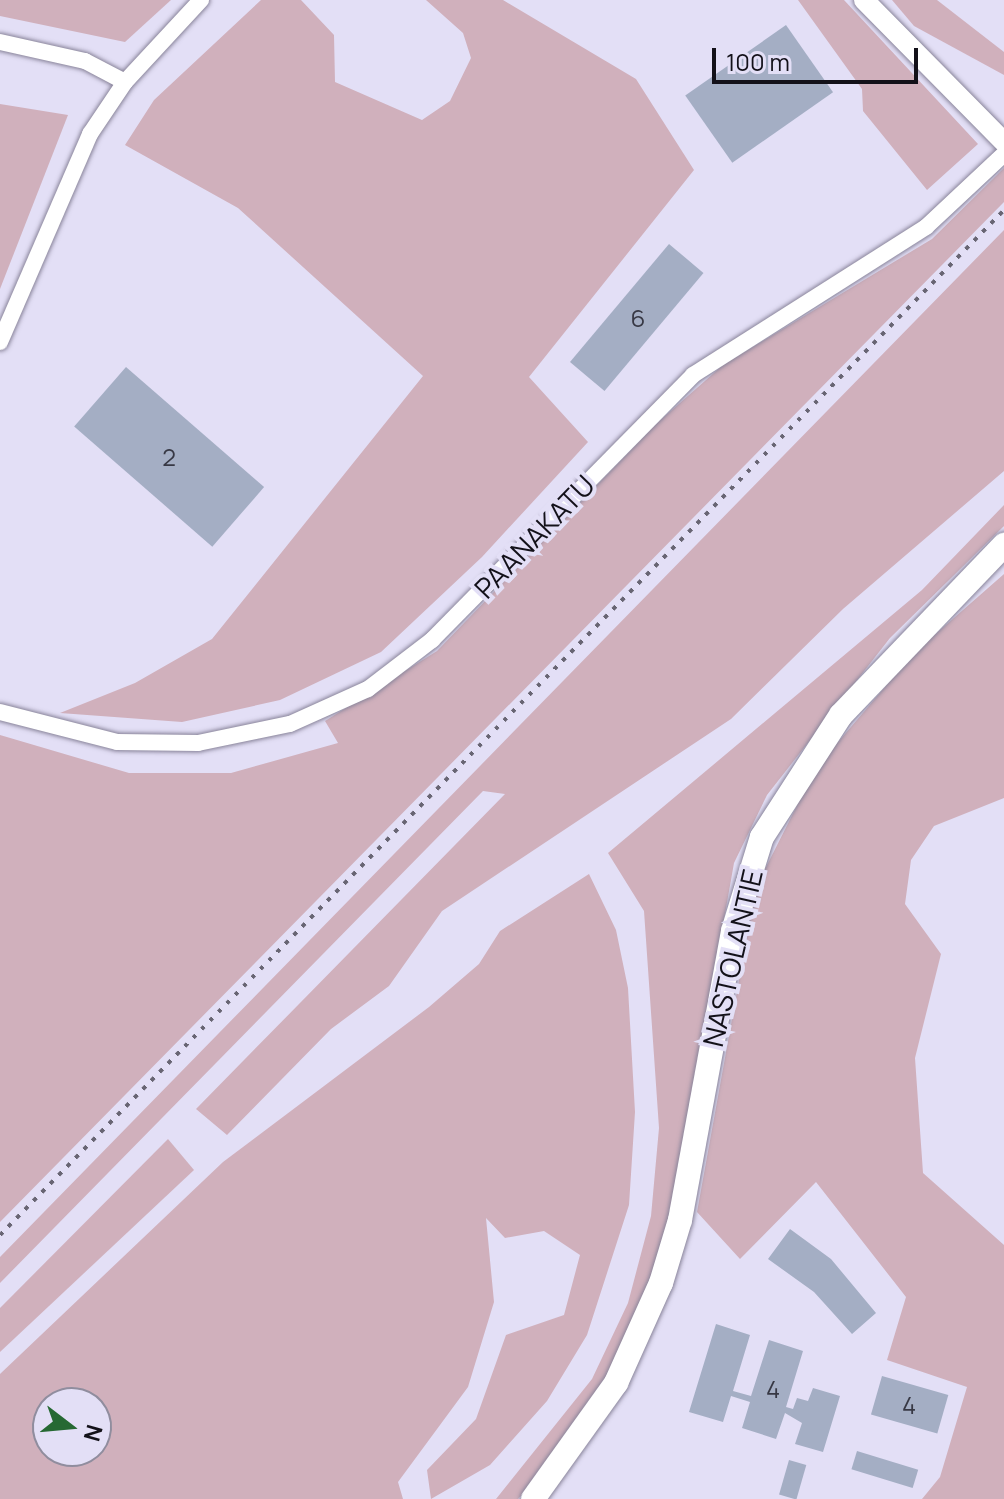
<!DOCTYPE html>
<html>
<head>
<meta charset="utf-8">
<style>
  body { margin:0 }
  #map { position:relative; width:1004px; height:1499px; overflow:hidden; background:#e3dff6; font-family:Manrope,sans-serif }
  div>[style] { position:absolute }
  .green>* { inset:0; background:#d0b0bc }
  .building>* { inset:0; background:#a4aec4; transform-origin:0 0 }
  .roads { filter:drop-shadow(0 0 2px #89849a) drop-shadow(0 0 2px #89849a) }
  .minor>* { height:16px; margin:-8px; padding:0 8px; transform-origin:8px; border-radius:8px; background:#fff }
  .tertiary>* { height:20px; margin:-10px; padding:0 10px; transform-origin:10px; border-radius:10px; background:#fff }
  .secondary>* { height:24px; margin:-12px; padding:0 12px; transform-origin:12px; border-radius:12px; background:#fff }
  .rail>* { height:4px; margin-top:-2px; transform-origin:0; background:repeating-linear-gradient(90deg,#686573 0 4px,transparent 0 12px) }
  span { translate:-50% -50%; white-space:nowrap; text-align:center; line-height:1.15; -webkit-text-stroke:8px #e3dff6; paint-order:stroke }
  .number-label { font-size:24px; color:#373844 }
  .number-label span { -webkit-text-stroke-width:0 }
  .street-label { font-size:28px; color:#131119 }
  .north { position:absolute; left:32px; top:1387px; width:80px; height:80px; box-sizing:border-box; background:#e3dff6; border:2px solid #908d9e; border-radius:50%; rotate:106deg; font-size:22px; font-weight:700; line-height:32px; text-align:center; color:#131119 }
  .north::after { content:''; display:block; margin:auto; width:28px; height:36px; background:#266933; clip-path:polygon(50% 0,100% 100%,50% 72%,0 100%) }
  .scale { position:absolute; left:712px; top:48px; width:206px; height:36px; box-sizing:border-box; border:4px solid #131119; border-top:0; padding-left:10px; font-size:24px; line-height:28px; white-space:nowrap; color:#131119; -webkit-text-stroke:6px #e3dff6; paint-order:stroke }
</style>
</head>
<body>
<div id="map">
  <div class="green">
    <i style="clip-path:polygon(0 0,171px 0,125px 42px,0 16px)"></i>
    <i style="clip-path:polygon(261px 0,301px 0,334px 35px,335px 82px,422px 120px,450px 101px,471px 58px,463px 33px,426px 0,503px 0,636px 79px,694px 170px,529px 377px,588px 442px,482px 557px,381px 652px,280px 700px,182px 722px,60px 713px,135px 683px,212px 639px,423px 376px,238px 208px,125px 145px,154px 100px)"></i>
    <i style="clip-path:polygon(798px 0,844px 0,978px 144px,927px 190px,863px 111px,862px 89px)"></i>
    <i style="clip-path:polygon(892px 0,937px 0,1004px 52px,1004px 75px,914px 26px)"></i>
    <i style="clip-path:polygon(0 104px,68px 115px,0 289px)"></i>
    <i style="clip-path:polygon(1004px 168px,1004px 202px,0 1222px,0 735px,129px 773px,231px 773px,338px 743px,325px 721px,437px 651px,655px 425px,723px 365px,932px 239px)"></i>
    <i style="clip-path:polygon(1004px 230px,1004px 471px,843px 609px,731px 719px,442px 911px,389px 986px,331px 1029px,227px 1135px,196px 1109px,505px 794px,483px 791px,0 1283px,0 1257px)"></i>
    <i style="clip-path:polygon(1004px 505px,1004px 526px,890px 638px,767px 795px,734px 863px,671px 1218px,644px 1305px,609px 1380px,561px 1451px,518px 1499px,496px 1499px,592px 1379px,628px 1303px,651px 1216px,659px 1128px,644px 911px,608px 853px,922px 590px)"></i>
    <i style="clip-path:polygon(1004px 574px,1004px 798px,934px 826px,911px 860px,905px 904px,941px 954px,915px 1058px,923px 1173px,1004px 1245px,1004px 1499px,922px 1499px,940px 1477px,967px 1387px,887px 1360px,906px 1297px,816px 1182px,740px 1259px,697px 1212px,756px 887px,816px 768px,914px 653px)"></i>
    <i style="clip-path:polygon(evenodd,589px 874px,616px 930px,628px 988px,635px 1112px,629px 1205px,587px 1335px,547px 1401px,490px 1465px,431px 1499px,427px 1470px,476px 1419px,506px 1335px,564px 1315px,580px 1255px,544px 1231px,505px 1238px,486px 1218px,494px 1302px,468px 1387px,398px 1482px,403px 1499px,0 1499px,0 1374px,223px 1162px,429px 1007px,479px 964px,500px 931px,589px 874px,96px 1403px,96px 1451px,48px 1451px,48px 1403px,96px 1403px)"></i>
    <i style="clip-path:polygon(168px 1139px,194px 1170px,0 1352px,0 1308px)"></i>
  </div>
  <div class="building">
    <i style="left:786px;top:25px;width:82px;height:123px;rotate:55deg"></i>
    <i style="left:669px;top:244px;width:45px;height:154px;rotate:40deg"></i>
    <i style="left:126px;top:367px;width:183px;height:79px;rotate:41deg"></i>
    <i style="clip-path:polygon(790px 1229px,831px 1259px,876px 1313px,852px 1334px,814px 1292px,768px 1259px)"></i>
    <i style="clip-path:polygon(716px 1324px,750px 1335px,733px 1391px,751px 1396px,769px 1340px,803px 1351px,786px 1407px,793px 1409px,797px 1398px,808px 1401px,813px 1388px,840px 1396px,823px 1452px,795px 1444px,802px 1423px,785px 1413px,776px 1439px,742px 1428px,750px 1402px,731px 1396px,723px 1422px,689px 1412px)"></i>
    <i style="left:882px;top:1376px;width:69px;height:40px;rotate:16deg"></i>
    <i style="left:857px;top:1451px;width:64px;height:19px;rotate:17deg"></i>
    <i style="left:789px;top:1460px;width:18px;height:36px;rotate:16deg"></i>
  </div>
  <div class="roads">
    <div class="minor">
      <i style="left:0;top:42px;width:87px;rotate:12.6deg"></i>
      <i style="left:85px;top:61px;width:45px;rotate:27.7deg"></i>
      <i style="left:0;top:342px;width:227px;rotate:-66.6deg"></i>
      <i style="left:90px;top:134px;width:63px;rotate:-56.1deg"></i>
      <i style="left:125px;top:82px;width:112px;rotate:-47.2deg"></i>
      <i style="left:0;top:712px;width:121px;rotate:14.4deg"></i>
      <i style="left:117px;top:742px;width:81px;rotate:0.7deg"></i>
      <i style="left:198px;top:743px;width:94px;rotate:-11.7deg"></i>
      <i style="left:290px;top:724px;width:85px;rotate:-24.2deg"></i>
      <i style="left:368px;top:689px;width:81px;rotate:-37.4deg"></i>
      <i style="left:432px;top:640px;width:372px;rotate:-45.4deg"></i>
      <i style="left:693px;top:375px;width:276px;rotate:-32.4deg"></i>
      <i style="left:926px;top:227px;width:107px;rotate:-43.1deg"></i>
    </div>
    <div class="tertiary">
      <i style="left:864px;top:0;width:199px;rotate:45.4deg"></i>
    </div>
    <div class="secondary">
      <i style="left:533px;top:1499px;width:143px;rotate:-54.4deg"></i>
      <i style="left:616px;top:1383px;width:110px;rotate:-65.8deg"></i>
      <i style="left:661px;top:1283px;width:66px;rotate:-73.2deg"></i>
      <i style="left:680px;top:1220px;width:294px;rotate:-79.6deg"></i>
      <i style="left:733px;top:931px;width:98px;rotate:-72.9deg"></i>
      <i style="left:762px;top:837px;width:145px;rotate:-57.1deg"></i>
      <i style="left:841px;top:715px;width:236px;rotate:-46.2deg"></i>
    </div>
  </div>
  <div class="rail">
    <i style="left:0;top:1235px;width:1435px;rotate:-45.59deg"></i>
  </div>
  <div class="number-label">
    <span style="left:638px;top:318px">6</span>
    <span style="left:169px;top:457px">2</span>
    <span style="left:773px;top:1389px">4</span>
    <span style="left:909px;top:1405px">4</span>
  </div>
  <div class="street-label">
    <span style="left:534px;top:536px;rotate:-46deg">PAANAKATU</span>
    <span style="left:732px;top:958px;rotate:-77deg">NASTOLANTIE</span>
  </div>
  <div class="north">N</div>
  <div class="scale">100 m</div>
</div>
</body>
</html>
